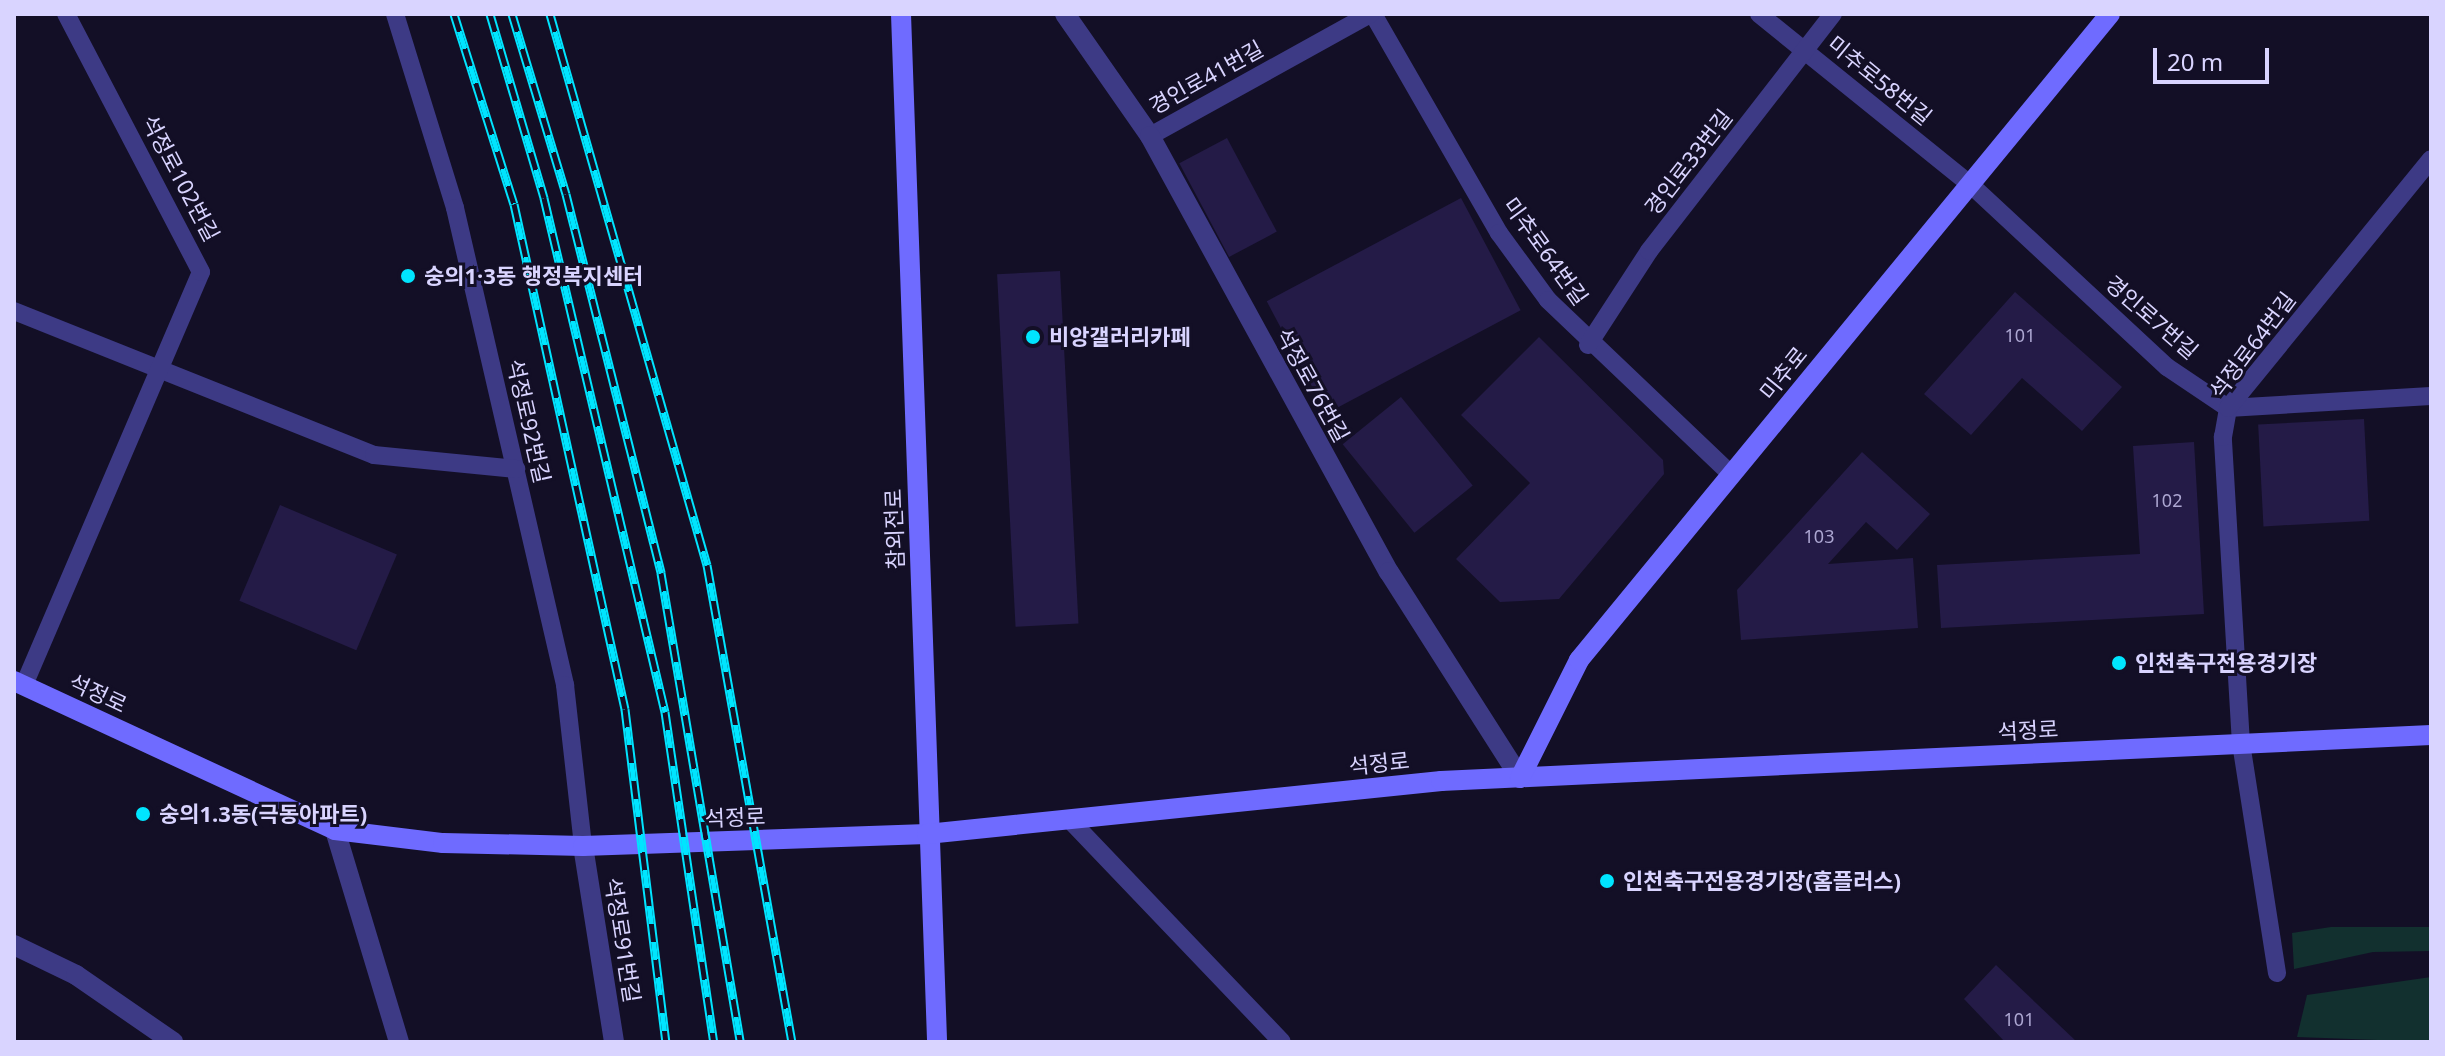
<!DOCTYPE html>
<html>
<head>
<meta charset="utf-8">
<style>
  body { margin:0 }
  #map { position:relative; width:2445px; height:1056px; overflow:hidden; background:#130f26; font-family:"Noto Sans","Noto Sans KR",sans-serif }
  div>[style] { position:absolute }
  .green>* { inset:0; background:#12302f }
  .building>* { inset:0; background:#241b47; transform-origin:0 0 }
  .service>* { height:18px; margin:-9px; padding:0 9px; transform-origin:9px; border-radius:9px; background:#3d3a85 }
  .minor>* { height:20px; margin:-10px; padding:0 10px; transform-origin:10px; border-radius:10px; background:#3d3a85 }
  .secondary>* { height:20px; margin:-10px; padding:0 10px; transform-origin:10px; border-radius:10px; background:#6f6bff }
  .rail>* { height:9px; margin-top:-4.5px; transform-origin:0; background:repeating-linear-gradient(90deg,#130f26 0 18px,#00e5ff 0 36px); box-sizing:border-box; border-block:2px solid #00e5ff }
  .dots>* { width:22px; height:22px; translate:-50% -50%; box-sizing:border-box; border:4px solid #130f26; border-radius:50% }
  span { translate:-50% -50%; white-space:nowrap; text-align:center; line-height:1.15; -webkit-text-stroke:6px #130f26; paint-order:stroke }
  .number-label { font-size:18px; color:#aca6d1 }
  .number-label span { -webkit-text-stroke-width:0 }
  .street-label { font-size:22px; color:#d9d4ff }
  .poi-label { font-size:22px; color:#d9d4ff; font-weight:700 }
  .left { translate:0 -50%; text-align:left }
  .frame { position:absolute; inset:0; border:16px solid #d9d4ff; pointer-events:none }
  .scale { position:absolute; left:2153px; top:48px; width:116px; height:36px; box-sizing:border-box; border:4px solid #d9d4ff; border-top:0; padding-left:10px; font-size:24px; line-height:28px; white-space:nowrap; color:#d9d4ff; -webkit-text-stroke:6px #130f26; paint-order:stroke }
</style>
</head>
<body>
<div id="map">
  <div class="green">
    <i style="clip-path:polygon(2331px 927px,2431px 927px,2431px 951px,2373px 952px,2294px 969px,2292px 933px)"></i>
    <i style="clip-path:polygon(2431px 977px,2431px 1042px,2297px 1037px,2307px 995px)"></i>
  </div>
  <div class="building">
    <i style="left:1227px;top:138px;width:106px;height:54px;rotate:62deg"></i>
    <i style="left:1461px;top:198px;width:127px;height:220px;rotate:62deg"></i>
    <i style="left:1060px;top:271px;width:353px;height:63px;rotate:87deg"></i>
    <i style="clip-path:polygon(2015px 292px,2122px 387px,2082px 431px,2022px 378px,1971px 435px,1924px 394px)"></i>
    <i style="clip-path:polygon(1539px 337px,1663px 460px,1664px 474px,1559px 599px,1500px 602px,1456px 559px,1530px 483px,1461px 415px)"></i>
    <i style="left:1401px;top:397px;width:114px;height:75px;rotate:51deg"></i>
    <i style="left:2364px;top:419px;width:102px;height:106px;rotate:87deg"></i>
    <i style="clip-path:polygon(2194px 442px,2204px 614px,1941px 628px,1937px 565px,2140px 554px,2133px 446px)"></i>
    <i style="clip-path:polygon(1862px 452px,1930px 514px,1897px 550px,1866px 522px,1828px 564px,1913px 558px,1918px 628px,1741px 640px,1737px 590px)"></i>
    <i style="left:280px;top:505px;width:127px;height:104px;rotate:23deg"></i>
    <i style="clip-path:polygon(1996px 965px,2077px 1042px,2005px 1042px,1964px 999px)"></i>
  </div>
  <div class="service">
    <i style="left:395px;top:14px;width:203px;rotate:72.8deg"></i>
    <i style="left:455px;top:208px;width:490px;rotate:77deg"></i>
    <i style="left:565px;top:685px;width:162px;rotate:83.6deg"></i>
    <i style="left:1373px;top:14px;width:253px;rotate:60.1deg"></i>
    <i style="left:1499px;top:233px;width:83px;rotate:53.8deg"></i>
    <i style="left:1548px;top:300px;width:253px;rotate:43.6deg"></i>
    <i style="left:1759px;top:14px;width:271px;rotate:38.9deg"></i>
    <i style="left:1970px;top:184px;width:269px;rotate:42.9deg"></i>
    <i style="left:2167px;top:367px;width:73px;rotate:33.9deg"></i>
    <i style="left:2228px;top:408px;width:203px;rotate:-3.4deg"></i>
    <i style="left:1150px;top:136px;width:252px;rotate:-29deg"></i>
    <i style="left:14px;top:311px;width:388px;rotate:21.8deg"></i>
    <i style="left:374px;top:455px;width:143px;rotate:5.6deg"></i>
    <i style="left:1588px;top:345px;width:112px;rotate:-57deg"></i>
    <i style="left:1649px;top:251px;width:300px;rotate:-52.2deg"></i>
    <i style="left:24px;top:685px;width:449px;rotate:-66.8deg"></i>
    <i style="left:201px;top:272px;width:291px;rotate:-117.6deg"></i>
    <i style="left:1069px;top:819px;width:308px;rotate:46.3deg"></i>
    <i style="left:2277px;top:973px;width:232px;rotate:-98.9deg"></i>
    <i style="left:2241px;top:744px;width:308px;rotate:-93.4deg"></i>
    <i style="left:2223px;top:437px;width:29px;rotate:-80deg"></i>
    <i style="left:2228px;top:408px;width:321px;rotate:-50.8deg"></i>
  </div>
  <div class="minor">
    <i style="left:1065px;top:14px;width:149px;rotate:55.1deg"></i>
    <i style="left:1150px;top:136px;width:497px;rotate:61.3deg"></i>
    <i style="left:1389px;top:572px;width:244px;rotate:57.5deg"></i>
    <i style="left:335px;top:830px;width:221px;rotate:73.2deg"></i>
    <i style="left:583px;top:846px;width:198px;rotate:81deg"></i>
    <i style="left:14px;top:945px;width:69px;rotate:25.8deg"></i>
    <i style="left:76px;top:975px;width:118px;rotate:34.6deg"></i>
  </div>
  <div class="secondary">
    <i style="left:901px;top:14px;width:1029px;rotate:87.99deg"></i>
    <i style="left:14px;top:681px;width:354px;rotate:24.9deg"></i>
    <i style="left:335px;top:830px;width:109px;rotate:6.9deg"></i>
    <i style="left:443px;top:843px;width:140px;rotate:1.2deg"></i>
    <i style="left:583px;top:846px;width:344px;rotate:-2deg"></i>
    <i style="left:927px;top:834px;width:517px;rotate:-5.89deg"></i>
    <i style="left:1441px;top:781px;width:991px;rotate:-2.66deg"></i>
    <i style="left:1520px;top:778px;width:132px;rotate:-63.4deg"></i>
    <i style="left:1579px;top:660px;width:836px;rotate:-50.58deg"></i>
  </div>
  <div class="rail">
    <i style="left:454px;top:14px;width:199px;rotate:72.5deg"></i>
    <i style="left:514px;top:204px;width:517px;rotate:77.6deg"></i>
    <i style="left:625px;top:709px;width:336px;rotate:83deg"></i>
    <i style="left:490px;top:14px;width:192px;rotate:73.6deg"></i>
    <i style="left:544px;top:198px;width:528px;rotate:76.75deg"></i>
    <i style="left:665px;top:712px;width:334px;rotate:81.6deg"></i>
    <i style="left:512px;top:14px;width:188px;rotate:73.3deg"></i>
    <i style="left:566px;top:194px;width:391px;rotate:75.9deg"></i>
    <i style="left:661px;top:573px;width:476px;rotate:80.4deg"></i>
    <i style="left:550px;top:14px;width:573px;rotate:74.1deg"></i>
    <i style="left:707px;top:565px;width:485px;rotate:79.9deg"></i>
  </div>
  <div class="dots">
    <i style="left:408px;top:276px;background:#00e5ff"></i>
    <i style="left:1033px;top:337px;background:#00e5ff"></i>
    <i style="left:2119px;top:663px;background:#00e5ff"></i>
    <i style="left:143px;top:814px;background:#00e5ff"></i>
    <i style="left:1607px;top:881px;background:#00e5ff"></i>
  </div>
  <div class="number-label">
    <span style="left:2020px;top:335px">101</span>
    <span style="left:2167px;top:500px">102</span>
    <span style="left:1819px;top:536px">103</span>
    <span style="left:2019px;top:1019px">101</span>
  </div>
  <div class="street-label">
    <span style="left:1206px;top:77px;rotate:-29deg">경인로41번길</span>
    <span style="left:1880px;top:80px;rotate:39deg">미추로58번길</span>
    <span style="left:1688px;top:162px;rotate:-52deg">경인로33번길</span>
    <span style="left:181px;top:178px;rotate:62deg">석정로102번길</span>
    <span style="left:1546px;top:251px;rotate:54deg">미추로64번길</span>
    <span style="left:2152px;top:317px;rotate:41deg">경인로7번길</span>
    <span style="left:2252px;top:345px;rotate:-53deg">석정로64번길</span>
    <span style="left:1783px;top:373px;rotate:-51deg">미추로</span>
    <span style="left:1313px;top:385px;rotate:61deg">석정로76번길</span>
    <span style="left:529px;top:421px;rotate:77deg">석정로92번길</span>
    <span style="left:894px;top:529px;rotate:-92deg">참외전로</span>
    <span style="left:98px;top:693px;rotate:25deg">석정로</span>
    <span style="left:2028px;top:730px;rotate:-3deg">석정로</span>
    <span style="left:1379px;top:763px;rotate:-6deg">석정로</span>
    <span style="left:735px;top:817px;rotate:-2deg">석정로</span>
    <span style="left:623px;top:940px;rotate:81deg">석정로91번길</span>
  </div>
  <div class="poi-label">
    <span class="left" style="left:424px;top:276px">숭의1·3동 행정복지센터</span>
    <span class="left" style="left:1049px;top:337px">비앙갤러리카페</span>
    <span class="left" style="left:2135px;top:663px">인천축구전용경기장</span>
    <span class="left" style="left:159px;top:814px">숭의1.3동(극동아파트)</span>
    <span class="left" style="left:1623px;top:881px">인천축구전용경기장(홈플러스)</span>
  </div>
  <div class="frame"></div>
  <div class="scale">20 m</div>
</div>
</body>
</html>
